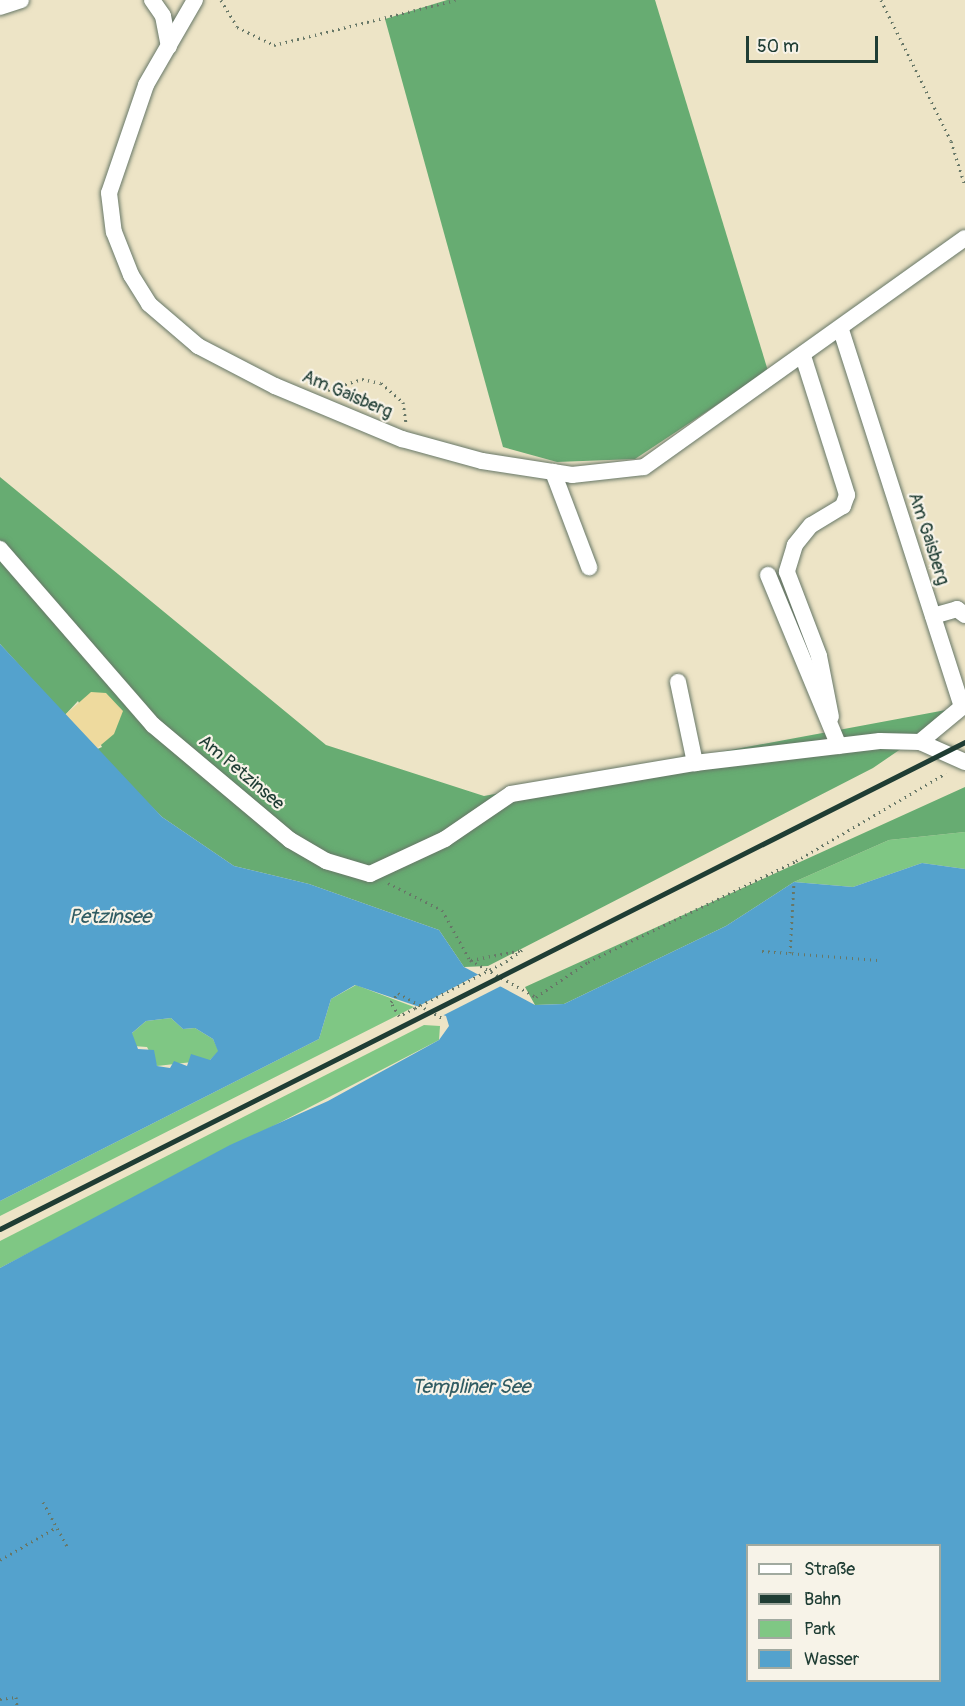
<!DOCTYPE html>
<html>
<head>
<meta charset="utf-8">
<style>
  body { margin:0 }
  #map { position:relative; width:965px; height:1706px; overflow:hidden; background:#ede4c6; font-family:Pangolin,sans-serif }
  div>[style] { position:absolute }
  .green>* { inset:0; background:#7fc784 }
  .forest>* { inset:0; background:#67ac72 }
  .sand>* { inset:0; background:#eeda9e }
  .water>* { inset:0; background:#54a2cd }
  .pier>* { inset:0; background:#ede4c6 }
  .path>* { height:3px; margin-top:-1.5px; transform-origin:0; background:repeating-linear-gradient(90deg,#677767 0 1.5px,transparent 0 6px) }
  .roads { filter:drop-shadow(0 0 2px #677767) drop-shadow(0 0 2px #677767) }
  .minor>* { height:16px; margin:-8px; padding:0 8px; transform-origin:8px; border-radius:8px; background:#fff }
  .rail>* { height:4.5px; margin:-2.25px; padding:0 2.25px; transform-origin:2.25px; border-radius:2.25px; background:#1f3d34 }
  .path-bridge>* { height:3px; margin-top:-1.5px; transform-origin:0; background:repeating-linear-gradient(90deg,#677767 0 1.5px,transparent 0 6px) }
  span { translate:-50% -50%; white-space:nowrap; text-align:center; line-height:1.15; -webkit-text-stroke:4.5px #f7f3e8; paint-order:stroke }
  .street-label { font-size:18px; color:#1f3d34 }
  .water-label { font-size:20px; color:#2f5b62; font-style:italic }
  .legend { position:absolute; left:746px; top:1544px; width:195px; height:138px; box-sizing:border-box; background:#f7f3e8; border:2px solid #a1aaa0; margin:0; padding:8px 10px; list-style:none; font-size:18px; color:#1f3d34 }
  .legend li { display:flex; align-items:center; gap:12px; height:30px }
  .legend b { width:30px; border:2px solid #a1aaa0 }
  .scale { position:absolute; left:746px; top:36px; width:132px; height:27px; box-sizing:border-box; border:3px solid #1f3d34; border-top:0; padding-left:8px; font-size:18px; line-height:21px; white-space:nowrap; color:#1f3d34; -webkit-text-stroke:4px #f7f3e8; paint-order:stroke }
</style>
</head>
<body>
<div id="map">
  <div class="green">
    <i style="clip-path:polygon(965px 832px,965px 869px,922px 863px,853px 887px,794px 882px,889px 840px)"></i>
    <i style="clip-path:polygon(356px 985px,414px 1007px,0 1216px,0 1201px,319px 1039px,331px 999px)"></i>
    <i style="clip-path:polygon(171px 1018px,183px 1029px,195px 1028px,213px 1039px,219px 1051px,210px 1060px,157px 1066px,147px 1047px,133px 1046px,131px 1034px,146px 1021px)"></i>
    <i style="clip-path:polygon(424px 1025px,440px 1026px,439px 1040px,0 1268px,0 1241px)"></i>
  </div>
  <div class="forest">
    <i style="clip-path:polygon(447px 0,655px 0,768px 371px,635px 459px,557px 462px,503px 447px,385px 19px)"></i>
    <i style="clip-path:polygon(0 477px,326px 745px,484px 796px,962px 707px,873px 768px,488px 966px,464px 967px,439px 930px,309px 884px,234px 866px,162px 817px,95px 750px,102px 747px,78px 701px,65px 715px,0 644px)"></i>
    <i style="clip-path:polygon(965px 787px,965px 832px,889px 840px,794px 882px,726px 926px,564px 1004px,535px 1005px,525px 987px)"></i>
  </div>
  <div class="sand">
    <i style="clip-path:polygon(91px 692px,106px 693px,123px 711px,114px 734px,95px 750px,65px 715px)"></i>
  </div>
  <div class="water">
    <i style="clip-path:polygon(evenodd,0 644px,162px 817px,234px 866px,309px 884px,439px 930px,464px 967px,535px 1005px,564px 1004px,726px 926px,794px 882px,853px 887px,922px 863px,965px 869px,965px 1706px,0 1706px,0 1268px,230px 1145px,328px 1101px,439px 1040px,449px 1026px,446px 1016px,355px 985px,331px 999px,319px 1039px,0 1201px,0 644px,171px 1018px,183px 1029px,195px 1028px,213px 1039px,218px 1051px,210px 1060px,191px 1054px,187px 1066px,174px 1061px,170px 1068px,157px 1066px,154px 1050px,138px 1049px,132px 1033px,146px 1021px,171px 1018px,0 644px,748px 1546px,940px 1546px,940px 1680px,748px 1680px,748px 1546px)"></i>
  </div>
  <div class="pier">
    <i style="clip-path:polygon(481px 973px,503px 985px,440px 1017px,415px 1008px)"></i>
  </div>
  <div class="path">
    <i style="left:221px;top:0;width:31px;rotate:59deg"></i>
    <i style="left:237px;top:27px;width:41px;rotate:25.9deg"></i>
    <i style="left:274px;top:45px;width:187px;rotate:-13.9deg"></i>
    <i style="left:881px;top:0;width:157px;rotate:63.6deg"></i>
    <i style="left:951px;top:141px;width:47px;rotate:72.7deg"></i>
    <i style="left:328px;top:390px;width:36px;rotate:-18deg"></i>
    <i style="left:362px;top:379px;width:19px;rotate:12deg"></i>
    <i style="left:381px;top:383px;width:29px;rotate:41deg"></i>
    <i style="left:403px;top:402px;width:21px;rotate:82deg"></i>
    <i style="left:388px;top:883px;width:60px;rotate:26.6deg"></i>
    <i style="left:442px;top:910px;width:57px;rotate:60.8deg"></i>
    <i style="left:470px;top:960px;width:76px;rotate:29.3deg"></i>
    <i style="left:536px;top:997px;width:63px;rotate:-33.9deg"></i>
    <i style="left:588px;top:962px;width:231px;rotate:-25.9deg"></i>
    <i style="left:796px;top:861px;width:174px;rotate:-30.4deg"></i>
    <i style="left:762px;top:951px;width:116px;rotate:4.4deg"></i>
    <i style="left:790px;top:953px;width:71px;rotate:-86.8deg"></i>
    <i style="left:471px;top:960px;width:52px;rotate:-11.1deg"></i>
    <i style="left:522px;top:950px;width:19px;rotate:144deg"></i>
    <i style="left:415px;top:1008px;width:18px;rotate:153deg"></i>
    <i style="left:399px;top:1016px;width:16px;rotate:-120deg"></i>
    <i style="left:391px;top:1002px;width:11px;rotate:-52deg"></i>
    <i style="left:398px;top:993px;width:53px;rotate:29.5deg"></i>
    <i style="left:43px;top:1502px;width:50px;rotate:61.4deg"></i>
    <i style="left:0;top:1560px;width:66px;rotate:-30.1deg"></i>
    <i style="left:0;top:1699px;width:16px;rotate:-7deg"></i>
    <i style="left:16px;top:1697px;width:9px;rotate:84deg"></i>
  </div>
  <div class="roads">
    <div class="minor">
      <i style="left:152px;top:0;width:19px;rotate:55deg"></i>
      <i style="left:163px;top:16px;width:31px;rotate:79deg"></i>
      <i style="left:195px;top:0;width:98px;rotate:120deg"></i>
      <i style="left:146px;top:85px;width:114px;rotate:108.9deg"></i>
      <i style="left:109px;top:193px;width:39px;rotate:83deg"></i>
      <i style="left:114px;top:232px;width:46px;rotate:68.4deg"></i>
      <i style="left:131px;top:275px;width:34px;rotate:58deg"></i>
      <i style="left:149px;top:304px;width:65px;rotate:40.6deg"></i>
      <i style="left:198px;top:346px;width:87px;rotate:27.5deg"></i>
      <i style="left:275px;top:386px;width:138px;rotate:22.7deg"></i>
      <i style="left:402px;top:439px;width:83px;rotate:15.4deg"></i>
      <i style="left:482px;top:461px;width:91px;rotate:8.8deg"></i>
      <i style="left:572px;top:475px;width:72px;rotate:-6.3deg"></i>
      <i style="left:644px;top:467px;width:394px;rotate:-35.5deg"></i>
      <i style="left:0;top:7px;width:22px;rotate:-18deg"></i>
      <i style="left:841px;top:330px;width:396px;rotate:72.2deg"></i>
      <i style="left:962px;top:707px;width:55px;rotate:140.2deg"></i>
      <i style="left:803px;top:356px;width:146px;rotate:72.4deg"></i>
      <i style="left:847px;top:495px;width:12px;rotate:110deg"></i>
      <i style="left:843px;top:506px;width:37px;rotate:149deg"></i>
      <i style="left:811px;top:525px;width:26px;rotate:129deg"></i>
      <i style="left:795px;top:545px;width:28px;rotate:107deg"></i>
      <i style="left:787px;top:572px;width:90px;rotate:69.1deg"></i>
      <i style="left:819px;top:656px;width:62px;rotate:78.9deg"></i>
      <i style="left:553px;top:472px;width:102px;rotate:69.2deg"></i>
      <i style="left:0;top:549px;width:233px;rotate:49deg"></i>
      <i style="left:153px;top:725px;width:179px;rotate:40deg"></i>
      <i style="left:290px;top:840px;width:42px;rotate:30.3deg"></i>
      <i style="left:326px;top:861px;width:46px;rotate:16.5deg"></i>
      <i style="left:370px;top:874px;width:83px;rotate:-25deg"></i>
      <i style="left:445px;top:839px;width:80px;rotate:-34.3deg"></i>
      <i style="left:511px;top:794px;width:187px;rotate:-9.6deg"></i>
      <i style="left:695px;top:763px;width:186px;rotate:-6.8deg"></i>
      <i style="left:880px;top:741px;width:40px;rotate:1.4deg"></i>
      <i style="left:920px;top:742px;width:49px;rotate:24deg"></i>
      <i style="left:768px;top:575px;width:185px;rotate:67.5deg"></i>
      <i style="left:933px;top:616px;width:25px;rotate:-16deg"></i>
      <i style="left:957px;top:609px;width:10px;rotate:37deg"></i>
      <i style="left:678px;top:682px;width:83px;rotate:78.1deg"></i>
    </div>
  </div>
  <div class="rail">
    <i style="left:0;top:1229px;width:1081px;rotate:-26.78deg"></i>
  </div>
  <div class="path-bridge">
    <i style="left:415px;top:1008px;width:103px;rotate:-27.1deg"></i>
  </div>
  <div class="street-label">
    <span style="left:347px;top:395px;rotate:23deg">Am Gaisberg</span>
    <span style="left:928px;top:539px;rotate:72deg">Am Gaisberg</span>
    <span style="left:241px;top:773px;rotate:40deg">Am Petzinsee</span>
  </div>
  <div class="water-label">
    <span style="left:110px;top:916px">Petzinsee</span>
    <span style="left:471px;top:1386px">Templiner See</span>
  </div>
  <ul class="legend">
  <li><b style="height:8px;background:#fff"></b>Straße</li>
  <li><b style="height:8px;background:#1f3d34"></b>Bahn</li>
  <li><b style="height:16px;background:#7fc784"></b>Park</li>
  <li><b style="height:16px;background:#54a2cd"></b>Wasser</li>
  </ul>
  <div class="scale">50 m</div>
</div>
</body>
</html>
